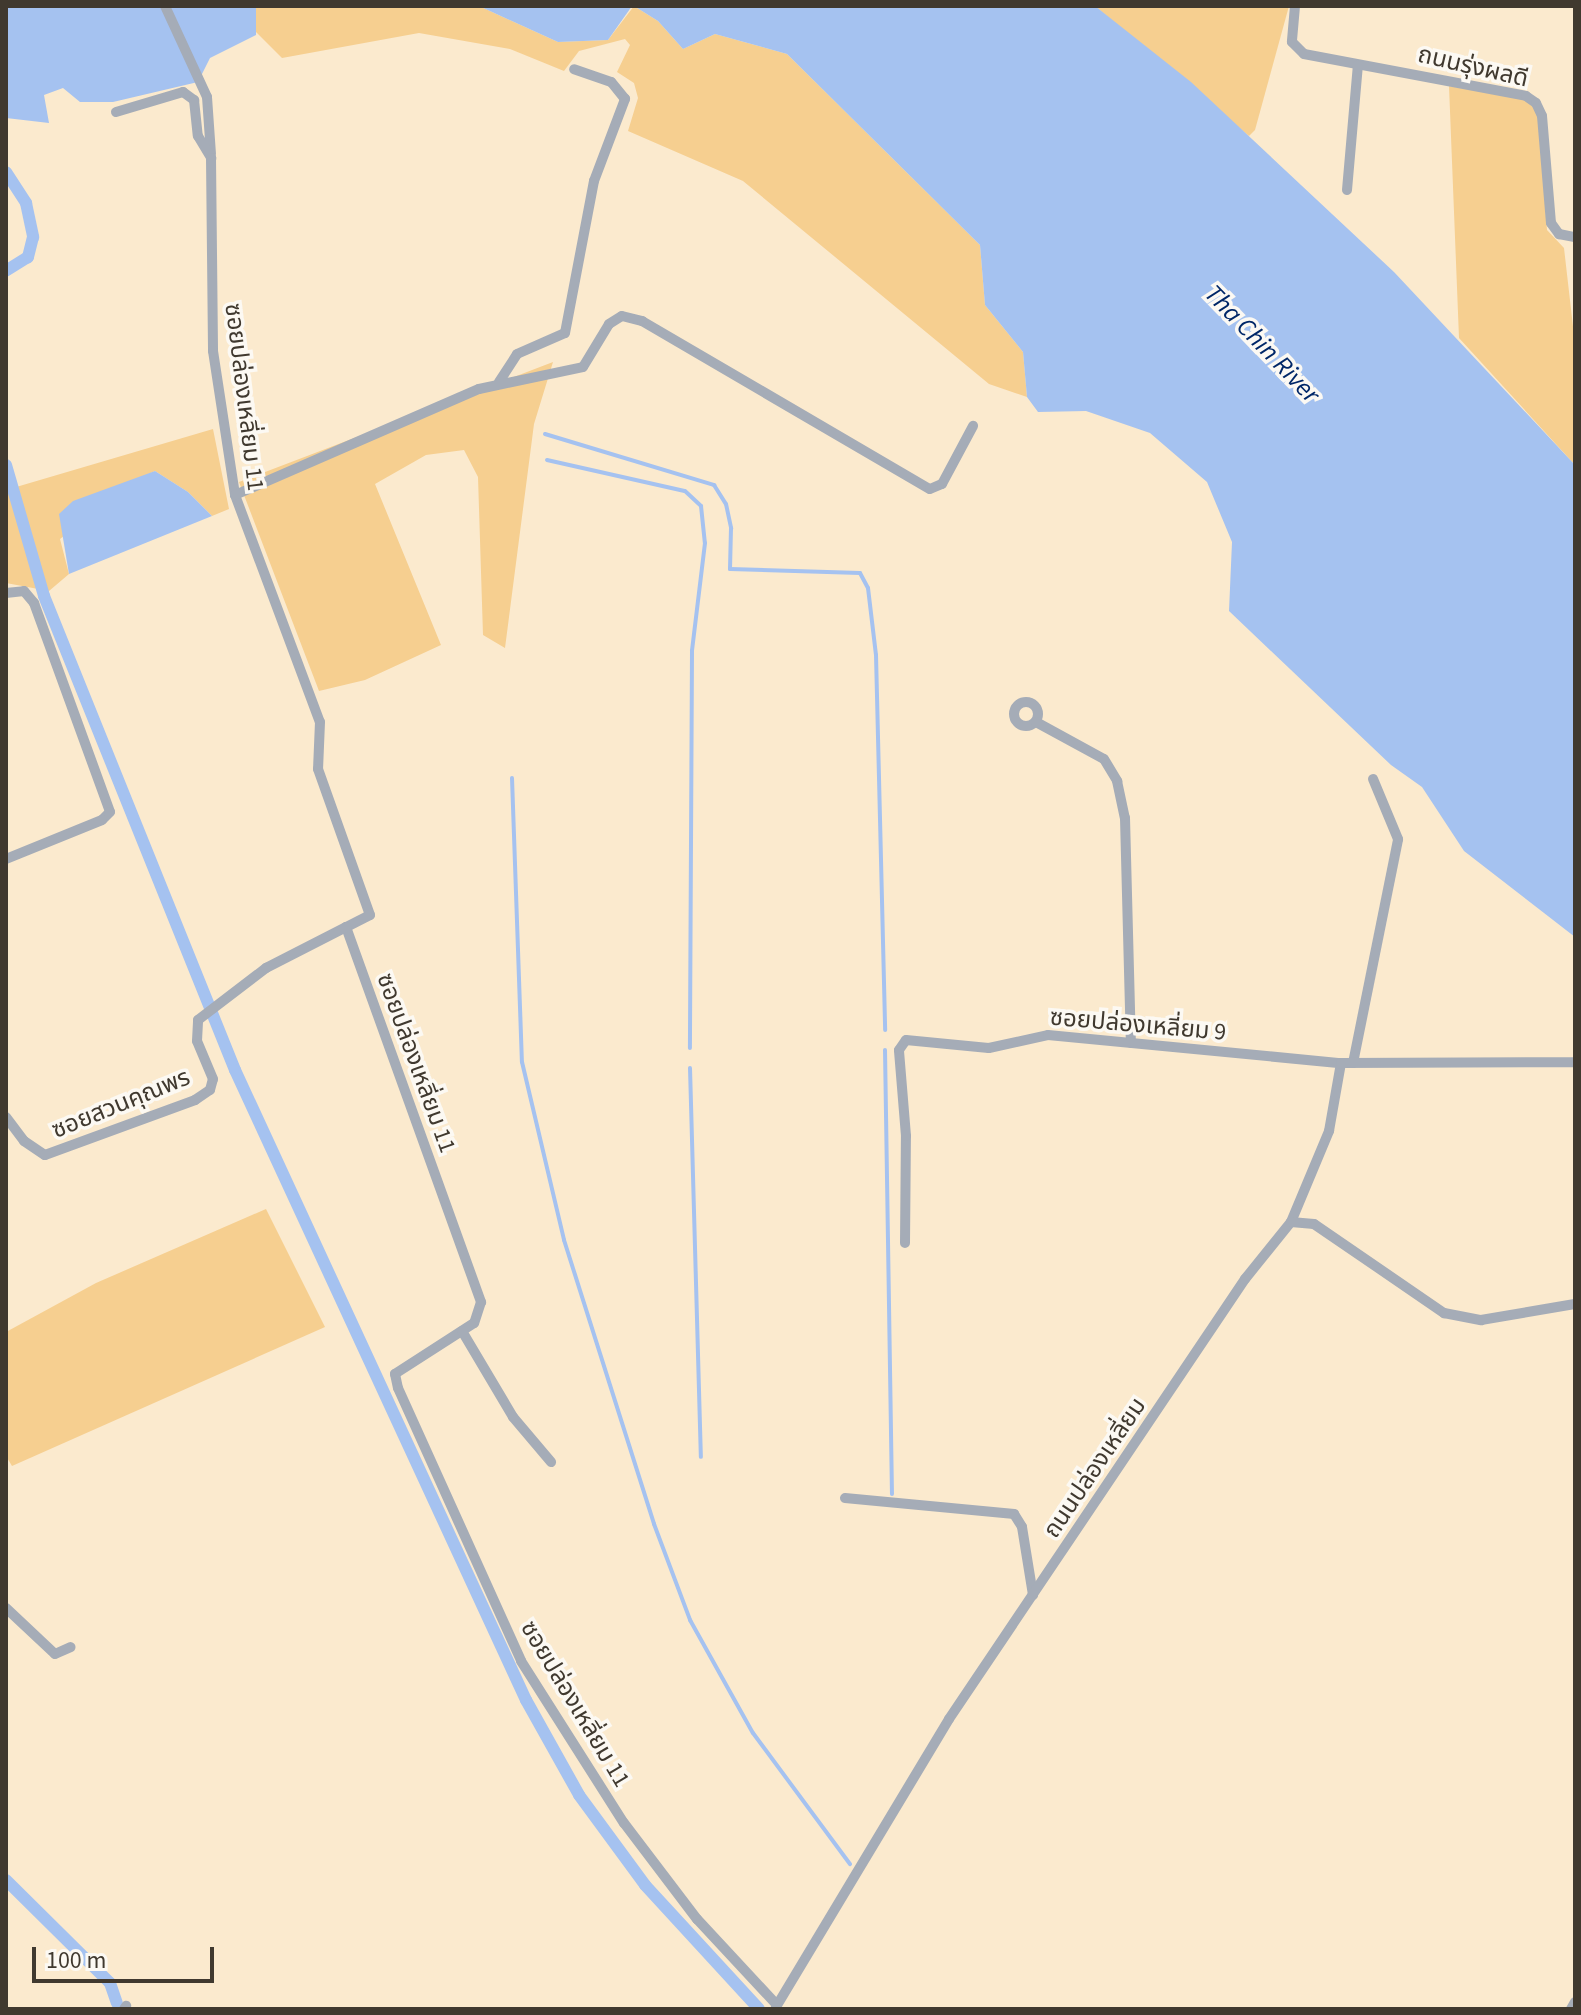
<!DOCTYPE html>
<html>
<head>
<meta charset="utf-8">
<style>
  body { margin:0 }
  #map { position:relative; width:1581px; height:2015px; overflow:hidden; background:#fbeace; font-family:"Source Sans 3","Noto Sans Thai",sans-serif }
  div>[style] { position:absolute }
  .green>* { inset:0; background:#f6cf90 }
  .water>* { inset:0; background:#a5c2f0 }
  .stream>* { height:4px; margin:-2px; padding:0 2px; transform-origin:2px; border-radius:2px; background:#a5c2f0 }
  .canal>* { height:12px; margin:-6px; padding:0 6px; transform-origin:6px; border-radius:6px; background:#a5c2f0 }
  .street>* { height:10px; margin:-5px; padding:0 5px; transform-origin:5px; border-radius:5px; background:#a5acb7 }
  .street>.ring { margin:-5px; padding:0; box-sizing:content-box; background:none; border:10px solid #a5acb7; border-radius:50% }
  span { translate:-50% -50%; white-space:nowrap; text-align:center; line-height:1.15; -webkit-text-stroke:7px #fcf9f3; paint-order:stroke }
  .street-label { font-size:24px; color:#40392f }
  .water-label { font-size:26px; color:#002768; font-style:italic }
  .frame { position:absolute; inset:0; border:8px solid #40392f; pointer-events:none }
  .scale { position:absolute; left:32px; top:1947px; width:182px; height:36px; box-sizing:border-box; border:4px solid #40392f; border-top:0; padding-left:10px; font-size:24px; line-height:28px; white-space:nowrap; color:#40392f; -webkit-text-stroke:6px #fcf9f3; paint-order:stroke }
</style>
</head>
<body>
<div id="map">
  <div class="green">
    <i style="clip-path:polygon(256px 6px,479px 6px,558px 42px,608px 40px,634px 6px,658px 21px,683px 49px,715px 34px,787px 54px,980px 245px,985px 305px,1023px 352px,1027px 397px,989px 384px,743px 181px,628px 131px,638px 98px,634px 83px,617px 72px,630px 45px,625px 39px,579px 51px,564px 71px,510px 49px,419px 33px,282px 58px,256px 32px)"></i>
    <i style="clip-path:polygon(1095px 6px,1289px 6px,1255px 130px,1249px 136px)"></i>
    <i style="clip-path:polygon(1449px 86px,1525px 99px,1538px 112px,1547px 230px,1564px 248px,1575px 344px,1575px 465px,1459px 338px)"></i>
    <i style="clip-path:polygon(553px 362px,534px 424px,505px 648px,483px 635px,478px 477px,464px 450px,426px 455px,375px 484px,441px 645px,365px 680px,319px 691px,239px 482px)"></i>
    <i style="clip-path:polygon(213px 429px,229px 509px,212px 516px,188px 492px,155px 471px,135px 480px,60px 539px,69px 574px,49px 591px,6px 583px,6px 490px)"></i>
    <i style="clip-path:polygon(266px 1209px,325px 1327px,12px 1466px,6px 1456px,6px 1332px,96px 1283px)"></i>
  </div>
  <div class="water">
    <i style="clip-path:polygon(6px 6px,256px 6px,256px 35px,210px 58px,198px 82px,113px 102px,80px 102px,63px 88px,44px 95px,49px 123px,6px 118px)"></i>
    <i style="clip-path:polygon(479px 6px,632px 6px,608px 40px,558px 42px)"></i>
    <i style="clip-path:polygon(634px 6px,1095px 6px,1191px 82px,1394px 272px,1575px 465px,1575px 937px,1464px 851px,1422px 787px,1391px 765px,1229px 611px,1232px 542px,1207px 482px,1150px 433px,1086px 411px,1038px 412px,1027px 397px,1023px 352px,985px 305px,980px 245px,787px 54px,715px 34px,683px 49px,658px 21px)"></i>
    <i style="clip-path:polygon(155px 471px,188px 492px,212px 516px,69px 574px,59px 514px,73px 501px)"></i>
  </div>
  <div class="stream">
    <i style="left:545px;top:434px;width:177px;rotate:16.8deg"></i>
    <i style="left:714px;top:485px;width:22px;rotate:58deg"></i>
    <i style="left:726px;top:504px;width:25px;rotate:78deg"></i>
    <i style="left:731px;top:528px;width:41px;rotate:91.4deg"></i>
    <i style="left:730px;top:569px;width:130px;rotate:1.8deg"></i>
    <i style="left:860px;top:573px;width:17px;rotate:62deg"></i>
    <i style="left:868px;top:588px;width:67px;rotate:83.2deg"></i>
    <i style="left:876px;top:655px;width:375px;rotate:88.6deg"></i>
    <i style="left:547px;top:460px;width:141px;rotate:12.7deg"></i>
    <i style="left:685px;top:491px;width:22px;rotate:43deg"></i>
    <i style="left:701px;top:506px;width:37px;rotate:84deg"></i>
    <i style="left:705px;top:543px;width:109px;rotate:96.9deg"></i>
    <i style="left:692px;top:651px;width:397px;rotate:90.3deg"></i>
    <i style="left:512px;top:778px;width:284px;rotate:88deg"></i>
    <i style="left:522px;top:1062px;width:183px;rotate:76.7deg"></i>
    <i style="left:564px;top:1240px;width:298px;rotate:72.4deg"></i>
    <i style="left:654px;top:1524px;width:103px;rotate:69.4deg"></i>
    <i style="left:690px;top:1620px;width:129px;rotate:60.9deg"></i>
    <i style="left:753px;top:1733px;width:163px;rotate:53.5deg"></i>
    <i style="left:885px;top:1050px;width:444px;rotate:89.1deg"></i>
    <i style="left:690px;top:1068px;width:389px;rotate:88.4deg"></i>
  </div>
  <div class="canal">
    <i style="left:6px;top:172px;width:37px;rotate:57deg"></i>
    <i style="left:26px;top:203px;width:35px;rotate:78deg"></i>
    <i style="left:33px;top:237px;width:21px;rotate:104deg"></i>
    <i style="left:28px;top:257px;width:26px;rotate:148deg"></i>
    <i style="left:6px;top:465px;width:136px;rotate:73.8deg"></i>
    <i style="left:44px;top:596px;width:511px;rotate:68.05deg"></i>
    <i style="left:235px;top:1070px;width:694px;rotate:65.21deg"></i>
    <i style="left:526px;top:1700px;width:109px;rotate:60.8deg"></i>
    <i style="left:579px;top:1795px;width:112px;rotate:53.7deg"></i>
    <i style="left:645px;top:1885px;width:168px;rotate:47.4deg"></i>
    <i style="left:6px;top:1880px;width:146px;rotate:44.7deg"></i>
    <i style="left:110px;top:1983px;width:21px;rotate:71deg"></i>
  </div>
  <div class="street">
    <i style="left:165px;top:6px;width:100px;rotate:65.2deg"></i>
    <i style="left:207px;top:97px;width:57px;rotate:86deg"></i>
    <i style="left:1295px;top:6px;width:36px;rotate:95deg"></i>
    <i style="left:1292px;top:42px;width:17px;rotate:45deg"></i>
    <i style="left:1304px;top:54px;width:226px;rotate:10.7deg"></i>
    <i style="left:1526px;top:96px;width:12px;rotate:35deg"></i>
    <i style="left:1536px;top:103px;width:14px;rotate:65deg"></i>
    <i style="left:1542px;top:116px;width:107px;rotate:85.2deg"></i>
    <i style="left:1551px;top:223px;width:14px;rotate:54deg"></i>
    <i style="left:1559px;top:234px;width:16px;rotate:11deg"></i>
    <i style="left:116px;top:112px;width:70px;rotate:-16.6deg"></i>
    <i style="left:183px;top:92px;width:14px;rotate:36deg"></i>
    <i style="left:194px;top:100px;width:36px;rotate:84deg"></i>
    <i style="left:198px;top:136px;width:26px;rotate:59deg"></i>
    <i style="left:211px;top:158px;width:193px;rotate:89.4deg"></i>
    <i style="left:213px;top:351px;width:146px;rotate:81.3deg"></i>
    <i style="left:235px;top:495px;width:242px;rotate:69.5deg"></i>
    <i style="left:320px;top:722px;width:47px;rotate:92.4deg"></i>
    <i style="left:318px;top:769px;width:155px;rotate:70.4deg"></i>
    <i style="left:370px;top:915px;width:27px;rotate:153deg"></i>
    <i style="left:346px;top:927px;width:399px;rotate:70.2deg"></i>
    <i style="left:481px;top:1302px;width:22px;rotate:108deg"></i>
    <i style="left:474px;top:1323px;width:94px;rotate:147.2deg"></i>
    <i style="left:395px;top:1374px;width:14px;rotate:78deg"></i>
    <i style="left:398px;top:1388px;width:299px;rotate:65.7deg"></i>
    <i style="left:521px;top:1661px;width:192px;rotate:57.6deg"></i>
    <i style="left:624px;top:1823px;width:121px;rotate:52.8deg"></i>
    <i style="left:697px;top:1919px;width:117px;rotate:47.1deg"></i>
    <i style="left:1347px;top:190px;width:125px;rotate:-85deg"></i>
    <i style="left:499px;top:382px;width:33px;rotate:-57deg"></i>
    <i style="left:517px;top:354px;width:52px;rotate:-23.6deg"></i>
    <i style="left:565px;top:333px;width:155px;rotate:-79.2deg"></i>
    <i style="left:594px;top:181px;width:88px;rotate:-69.3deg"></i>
    <i style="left:625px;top:99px;width:22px;rotate:-129deg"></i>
    <i style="left:611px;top:82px;width:39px;rotate:-161deg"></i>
    <i style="left:235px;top:495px;width:266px;rotate:-23.5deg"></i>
    <i style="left:479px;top:389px;width:106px;rotate:-11.9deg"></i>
    <i style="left:583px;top:367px;width:50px;rotate:-58.8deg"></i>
    <i style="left:609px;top:324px;width:15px;rotate:-32deg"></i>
    <i style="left:622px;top:316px;width:21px;rotate:14deg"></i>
    <i style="left:642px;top:321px;width:333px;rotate:30.3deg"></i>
    <i style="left:930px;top:489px;width:13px;rotate:-23deg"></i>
    <i style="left:942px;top:484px;width:66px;rotate:-61.9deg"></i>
    <i style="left:6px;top:593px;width:18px;rotate:-6deg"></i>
    <i style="left:24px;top:591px;width:16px;rotate:50deg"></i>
    <i style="left:34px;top:603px;width:222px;rotate:70deg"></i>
    <i style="left:110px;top:812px;width:11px;rotate:135deg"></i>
    <i style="left:102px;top:820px;width:104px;rotate:157.9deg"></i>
    <i class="ring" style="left:1014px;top:702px;width:14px;height:14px"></i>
    <i style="left:1036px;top:722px;width:77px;rotate:28.6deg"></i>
    <i style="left:1104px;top:759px;width:26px;rotate:59deg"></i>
    <i style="left:1117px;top:781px;width:38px;rotate:78deg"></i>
    <i style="left:1125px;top:818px;width:225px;rotate:88.5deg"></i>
    <i style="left:1353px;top:1063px;width:228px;rotate:-78.6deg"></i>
    <i style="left:1398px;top:839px;width:65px;rotate:-112.6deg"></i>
    <i style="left:6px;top:1117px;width:30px;rotate:53deg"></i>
    <i style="left:24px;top:1141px;width:25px;rotate:34deg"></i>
    <i style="left:45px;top:1155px;width:160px;rotate:-20.1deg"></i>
    <i style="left:195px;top:1100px;width:18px;rotate:-34deg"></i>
    <i style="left:210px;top:1090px;width:11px;rotate:-75deg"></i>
    <i style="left:213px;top:1079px;width:41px;rotate:-112.8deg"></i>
    <i style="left:197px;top:1041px;width:21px;rotate:-87deg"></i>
    <i style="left:198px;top:1020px;width:86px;rotate:-37.4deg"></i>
    <i style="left:266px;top:968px;width:90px;rotate:-27.1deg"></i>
    <i style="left:1291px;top:1222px;width:99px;rotate:-67.3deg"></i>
    <i style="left:1329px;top:1131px;width:69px;rotate:-80deg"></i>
    <i style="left:905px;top:1243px;width:107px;rotate:-89.5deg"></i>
    <i style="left:906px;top:1136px;width:86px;rotate:-94.7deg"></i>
    <i style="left:899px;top:1050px;width:12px;rotate:-55deg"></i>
    <i style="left:906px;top:1040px;width:83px;rotate:5.5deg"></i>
    <i style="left:989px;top:1048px;width:60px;rotate:-12.4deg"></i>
    <i style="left:1048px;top:1035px;width:294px;rotate:5.5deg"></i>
    <i style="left:1341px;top:1063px;width:234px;rotate:-0.2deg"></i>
    <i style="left:462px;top:1331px;width:100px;rotate:59.3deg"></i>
    <i style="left:513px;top:1417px;width:59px;rotate:49.8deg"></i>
    <i style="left:845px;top:1498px;width:170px;rotate:5.4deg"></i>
    <i style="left:1014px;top:1514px;width:15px;rotate:58deg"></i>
    <i style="left:1022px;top:1527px;width:69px;rotate:80.8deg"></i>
    <i style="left:6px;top:1608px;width:67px;rotate:43.2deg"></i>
    <i style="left:55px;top:1654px;width:17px;rotate:-24deg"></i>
    <i style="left:776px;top:2007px;width:336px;rotate:-59deg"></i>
    <i style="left:949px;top:1719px;width:530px;rotate:-56.07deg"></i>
    <i style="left:1245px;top:1279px;width:73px;rotate:-51.1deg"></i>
    <i style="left:1291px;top:1222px;width:23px;rotate:5deg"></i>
    <i style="left:1314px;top:1224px;width:158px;rotate:34.4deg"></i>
    <i style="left:1444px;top:1313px;width:38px;rotate:11deg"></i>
    <i style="left:1481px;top:1320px;width:95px;rotate:-9.7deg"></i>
    <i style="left:124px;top:2009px;width:4px;rotate:-56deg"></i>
    <i style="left:1571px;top:2009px;width:8px;rotate:-60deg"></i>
  </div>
  <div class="street-label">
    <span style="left:1473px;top:67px;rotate:13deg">ถนนรุ่งผลดี</span>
    <span style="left:244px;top:397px;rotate:83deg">ซอยปล่องเหลี่ยม 11</span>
    <span style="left:1138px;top:1025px;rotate:5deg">ซอยปล่องเหลี่ยม 9</span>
    <span style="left:416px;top:1063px;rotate:70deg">ซอยปล่องเหลี่ยม 11</span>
    <span style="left:121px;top:1104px;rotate:-22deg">ซอยสวนคุณพร</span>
    <span style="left:1095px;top:1468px;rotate:-56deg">ถนนปล่องเหลี่ยม</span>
    <span style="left:575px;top:1704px;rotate:59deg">ซอยปล่องเหลี่ยม 11</span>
  </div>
  <div class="water-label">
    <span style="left:1262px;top:344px;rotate:46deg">Tha Chin River</span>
  </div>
  <div class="frame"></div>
  <div class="scale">100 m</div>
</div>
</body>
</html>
